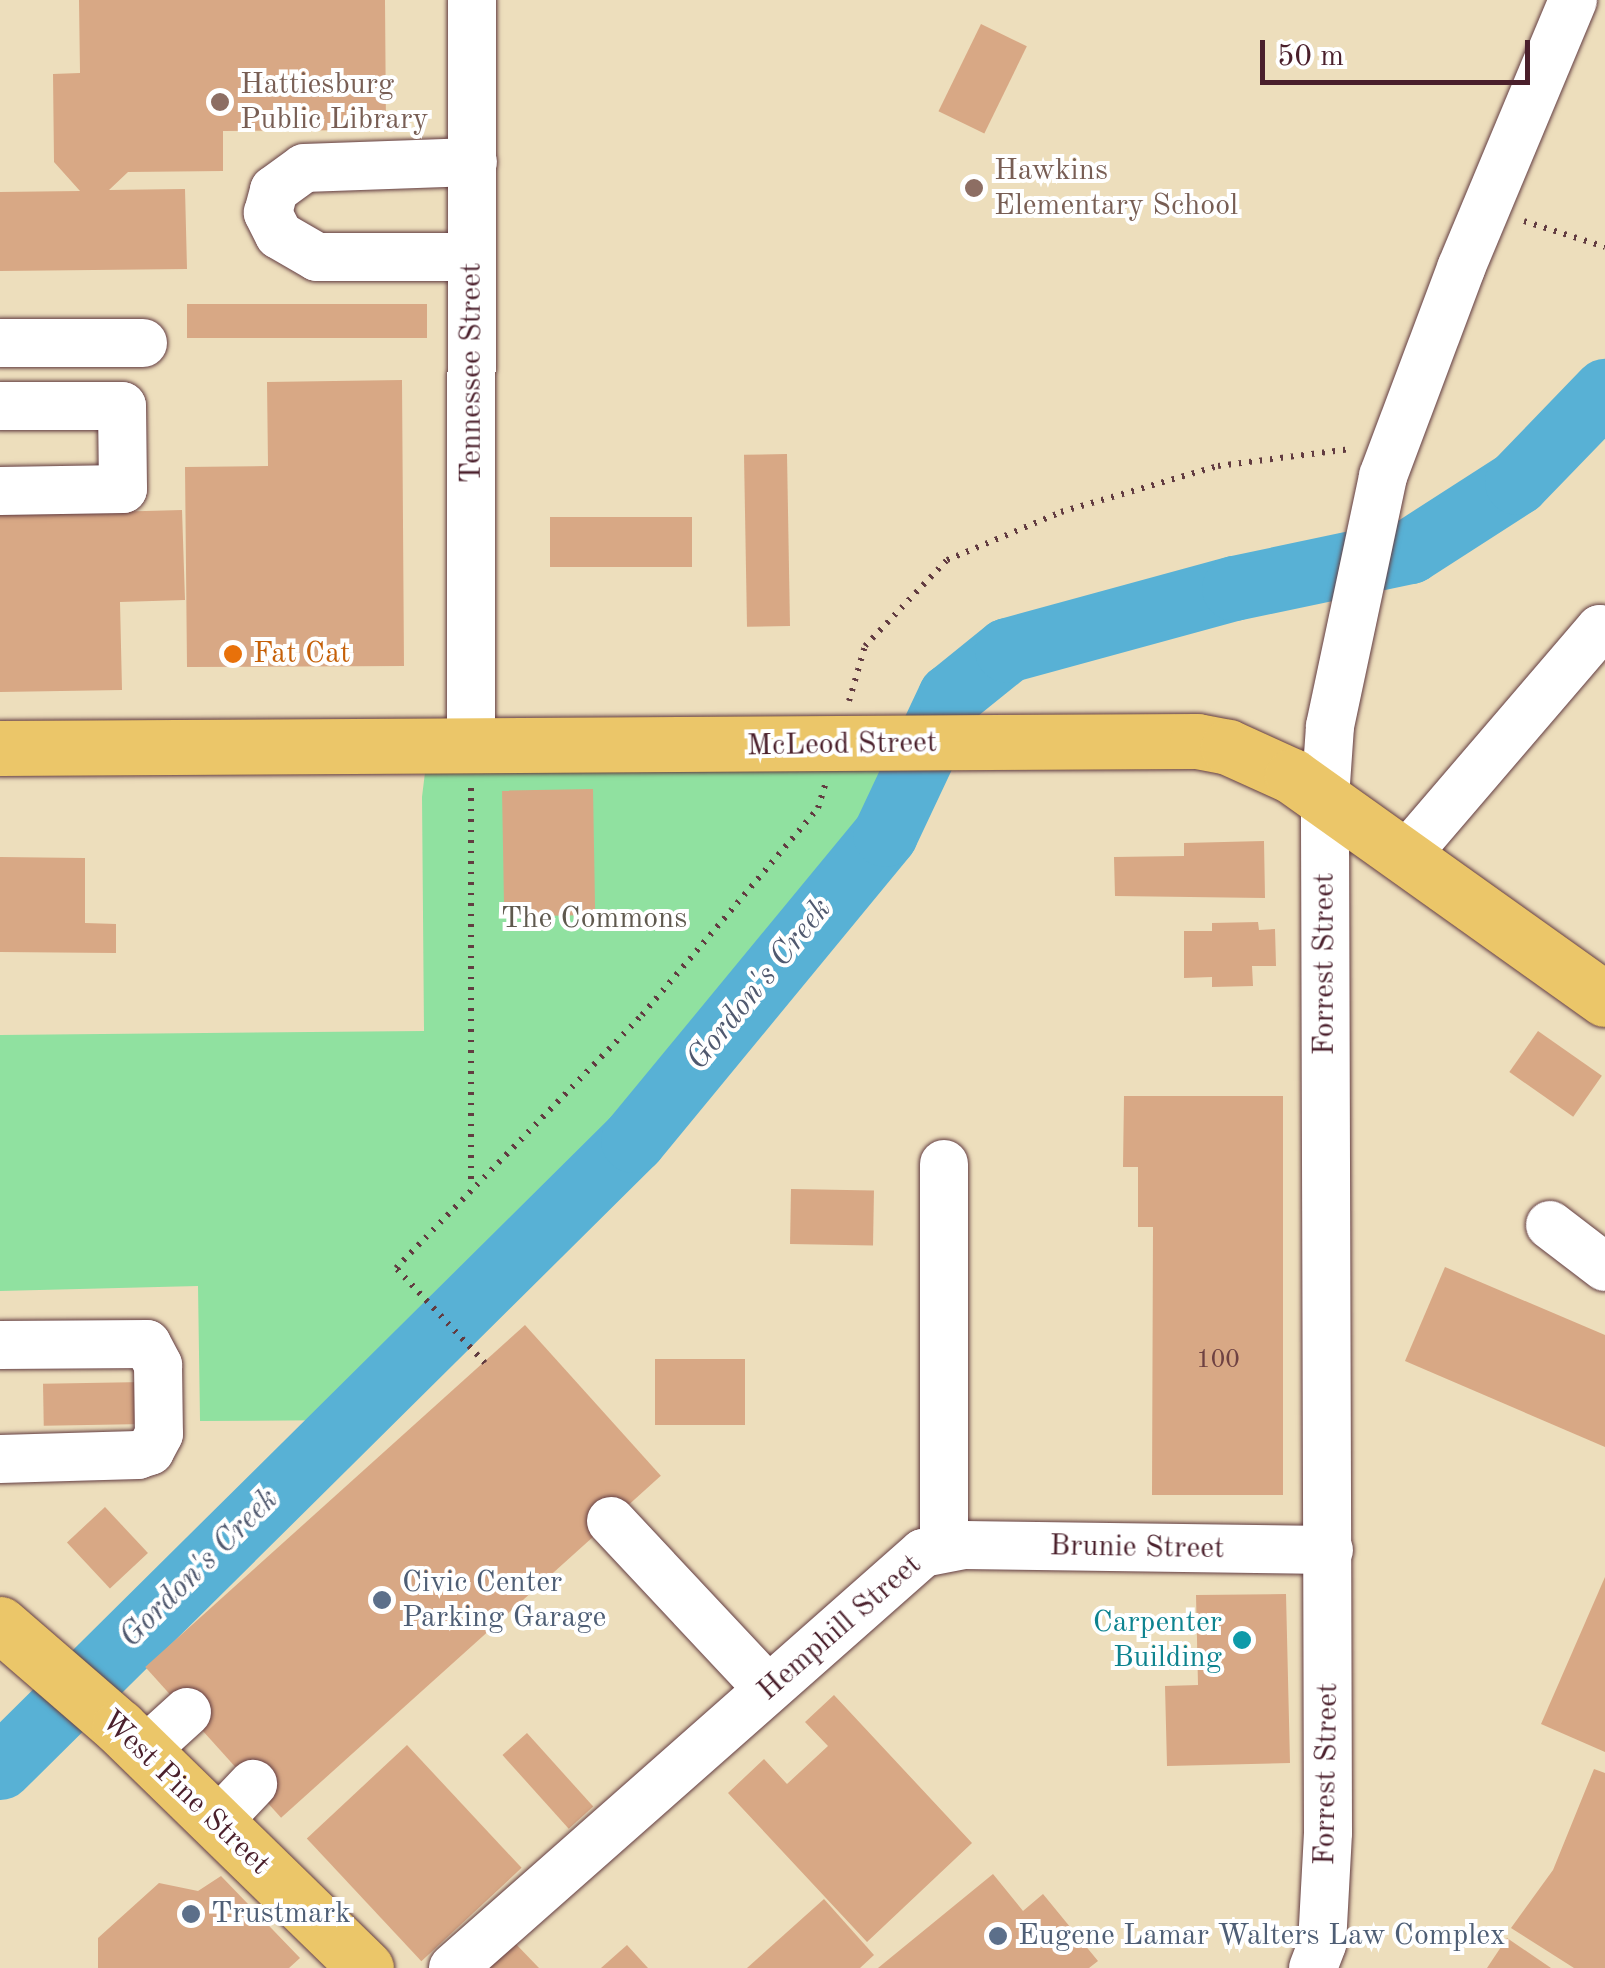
<!DOCTYPE html>
<html>
<head>
<meta charset="utf-8">
<style>
  body { margin:0 }
  #map { position:relative; width:1605px; height:1968px; overflow:hidden; background:#eddebc; font-family:"Old Standard TT",serif }
  div>[style] { position:absolute }
  .green>* { inset:0; background:#90e1a0 }
  .river>* { height:65px; margin:-32.5px; padding:0 32.5px; transform-origin:32.5px; border-radius:32.5px; background:#58b1d5 }
  .building>* { inset:0; background:#d8a885; transform-origin:0 0 }
  .path>* { height:6px; margin-top:-3px; transform-origin:0; background:repeating-linear-gradient(90deg,#623c41 0 2.5px,transparent 0 10.5px) }
  .roads { filter:drop-shadow(0 0 2px #623c41) drop-shadow(0 0 2px #623c41) }
  .minor>* { height:48px; margin:-24px; padding:0 24px; transform-origin:24px; border-radius:24px; background:#fff }
  .major>* { height:55px; margin:-27.5px; padding:0 27.5px; transform-origin:27.5px; border-radius:27.5px; background:#ebc669 }
  .dots>* { width:28px; height:28px; translate:-50% -50%; box-sizing:border-box; border:5px solid #fff; border-radius:50% }
  span { translate:-50% -50%; white-space:nowrap; text-align:center; line-height:1.15; -webkit-text-stroke:8px #fff; paint-order:stroke }
  .number-label { font-size:25px; color:#6e4142 }
  .number-label span { -webkit-text-stroke-width:0 }
  .education-label { font-size:30px; color:#785e54 }
  .left { translate:0 -50%; text-align:left }
  .street-label { font-size:30px; color:#4a1f2b }
  .food-label { font-size:30px; color:#c56008 }
  .park-label { font-size:30px; color:#5f594e }
  .service-label { font-size:30px; color:#4e5e75 }
  .culture-label { font-size:30px; color:#0d838f }
  .right { translate:-100% -50%; text-align:right }
  .water-label { font-size:32px; color:#50596f; font-style:italic }
  .scale { position:absolute; left:1260px; top:40px; width:270px; height:45px; box-sizing:border-box; border:5px solid #4a1f2b; border-top:0; padding-left:12px; font-size:30px; line-height:35px; white-space:nowrap; color:#4a1f2b; -webkit-text-stroke:8px #fff; paint-order:stroke }
</style>
</head>
<body>
<div id="map">
  <div class="green">
    <i style="clip-path:polygon(930px 739px,885px 834px,633px 1140px,354px 1420px,200px 1421px,198px 1286px,0 1291px,0 1035px,424px 1031px,422px 797px,428px 748px)"></i>
  </div>
  <div class="river">
    <i style="left:0;top:1767px;width:891px;rotate:-44.73deg"></i>
    <i style="left:633px;top:1140px;width:396px;rotate:-50.5deg"></i>
    <i style="left:885px;top:834px;width:153px;rotate:-64.8deg"></i>
    <i style="left:950px;top:696px;width:73px;rotate:-38.9deg"></i>
    <i style="left:1007px;top:650px;width:235px;rotate:-15.3deg"></i>
    <i style="left:1234px;top:588px;width:180px;rotate:-11.9deg"></i>
    <i style="left:1410px;top:551px;width:127px;rotate:-32.8deg"></i>
    <i style="left:1517px;top:482px;width:127px;rotate:-46deg"></i>
  </div>
  <div class="building">
    <i style="clip-path:polygon(79px 0,385px 0,386px 130px,223px 131px,223px 171px,128px 172px,109px 190px,185px 189px,187px 269px,0 271px,0 192px,80px 191px,54px 162px,53px 74px,80px 73px)"></i>
    <i style="left:981px;top:24px;width:51px;height:97px;rotate:26deg"></i>
    <i style="left:427px;top:304px;width:34px;height:240px;rotate:90deg"></i>
    <i style="clip-path:polygon(402px 380px,404px 666px,187px 667px,185px 467px,268px 466px,267px 382px)"></i>
    <i style="left:787px;top:454px;width:172px;height:43px;rotate:89deg"></i>
    <i style="clip-path:polygon(182px 510px,185px 600px,120px 602px,122px 690px,0 692px,0 515px)"></i>
    <i style="left:692px;top:517px;width:50px;height:142px;rotate:90deg"></i>
    <i style="left:593px;top:789px;width:126px;height:91px;rotate:89deg"></i>
    <i style="clip-path:polygon(1264px 841px,1265px 898px,1115px 896px,1114px 857px,1184px 856px,1184px 843px)"></i>
    <i style="clip-path:polygon(0 857px,85px 858px,85px 923px,116px 924px,116px 953px,0 952px)"></i>
    <i style="clip-path:polygon(1258px 922px,1259px 930px,1275px 929px,1276px 966px,1252px 966px,1253px 986px,1212px 987px,1212px 977px,1184px 978px,1184px 931px,1212px 931px,1212px 923px)"></i>
    <i style="left:1538px;top:1031px;width:78px;height:50px;rotate:35deg"></i>
    <i style="clip-path:polygon(1124px 1096px,1283px 1096px,1283px 1495px,1152px 1495px,1153px 1227px,1138px 1227px,1138px 1167px,1123px 1167px)"></i>
    <i style="left:791px;top:1189px;width:83px;height:55px;rotate:1deg"></i>
    <i style="clip-path:polygon(1445px 1267px,1605px 1335px,1605px 1447px,1405px 1361px)"></i>
    <i style="left:525px;top:1325px;width:203px;height:511px;rotate:48deg"></i>
    <i style="left:655px;top:1359px;width:90px;height:66px"></i>
    <i style="left:145px;top:1382px;width:42px;height:102px;rotate:89deg"></i>
    <i style="left:105px;top:1507px;width:63px;height:52px;rotate:47deg"></i>
    <i style="clip-path:polygon(1605px 1577px,1605px 1752px,1541px 1724px)"></i>
    <i style="clip-path:polygon(1286px 1594px,1290px 1763px,1167px 1766px,1165px 1686px,1198px 1685px,1196px 1595px)"></i>
    <i style="clip-path:polygon(834px 1695px,972px 1843px,867px 1942px,728px 1793px,764px 1759px,787px 1784px,828px 1746px,805px 1722px)"></i>
    <i style="left:527px;top:1733px;width:99px;height:33px;rotate:48deg"></i>
    <i style="left:407px;top:1745px;width:168px;height:137px;rotate:47deg"></i>
    <i style="clip-path:polygon(1594px 1769px,1605px 1773px,1605px 1968px,1574px 1968px,1511px 1928px,1553px 1870px)"></i>
    <i style="clip-path:polygon(993px 1874px,1023px 1911px,1043px 1894px,1098px 1961px,1089px 1968px,878px 1968px)"></i>
    <i style="clip-path:polygon(221px 1876px,300px 1958px,289px 1968px,98px 1968px,98px 1938px,159px 1883px,198px 1891px)"></i>
    <i style="clip-path:polygon(824px 1899px,874px 1955px,860px 1968px,747px 1968px)"></i>
    <i style="clip-path:polygon(1507px 1938px,1551px 1968px,1487px 1968px)"></i>
    <i style="clip-path:polygon(513px 1941px,539px 1968px,485px 1968px)"></i>
    <i style="clip-path:polygon(627px 1945px,648px 1968px,601px 1968px)"></i>
  </div>
  <div class="path">
    <i style="left:1524px;top:221px;width:85px;rotate:17.8deg"></i>
    <i style="left:849px;top:701px;width:57px;rotate:-73.8deg"></i>
    <i style="left:865px;top:646px;width:119px;rotate:-46.4deg"></i>
    <i style="left:947px;top:560px;width:124px;rotate:-22.8deg"></i>
    <i style="left:1061px;top:512px;width:164px;rotate:-16.3deg"></i>
    <i style="left:1218px;top:466px;width:134px;rotate:-7.3deg"></i>
    <i style="left:471px;top:788px;width:397px;rotate:90deg"></i>
    <i style="left:485px;top:1363px;width:130px;rotate:-133.1deg"></i>
    <i style="left:396px;top:1268px;width:353px;rotate:-45.8deg"></i>
    <i style="left:642px;top:1015px;width:272px;rotate:-49.6deg"></i>
    <i style="left:818px;top:808px;width:24px;rotate:-73deg"></i>
  </div>
  <div class="roads">
    <div class="minor">
      <i style="left:472px;top:257px;width:155px;rotate:180deg"></i>
      <i style="left:317px;top:257px;width:44px;rotate:-149.9deg"></i>
      <i style="left:279px;top:235px;width:25px;rotate:-117deg"></i>
      <i style="left:268px;top:213px;width:24px;rotate:-75deg"></i>
      <i style="left:274px;top:190px;width:37px;rotate:-36deg"></i>
      <i style="left:304px;top:168px;width:169px;rotate:-2deg"></i>
      <i style="left:0;top:343px;width:143px"></i>
      <i style="left:0;top:406px;width:122px"></i>
      <i style="left:122px;top:406px;width:83px;rotate:89.3deg"></i>
      <i style="left:123px;top:489px;width:123px;rotate:179.1deg"></i>
      <i style="left:471px;top:747px;width:747px;rotate:-89.92deg"></i>
      <i style="left:1407px;top:854px;width:296px;rotate:-49.4deg"></i>
      <i style="left:1600px;top:629px;width:6px;rotate:31deg"></i>
      <i style="left:944px;top:1164px;width:383px;rotate:90deg"></i>
      <i style="left:1550px;top:1225px;width:69px;rotate:37.4deg"></i>
      <i style="left:0;top:1345px;width:147px;rotate:-0.4deg"></i>
      <i style="left:147px;top:1344px;width:24px;rotate:62deg"></i>
      <i style="left:158px;top:1365px;width:69px;rotate:89.2deg"></i>
      <i style="left:159px;top:1434px;width:19px;rotate:118deg"></i>
      <i style="left:150px;top:1451px;width:13px;rotate:162deg"></i>
      <i style="left:138px;top:1455px;width:138px;rotate:178.3deg"></i>
      <i style="left:611px;top:1521px;width:230px;rotate:46.9deg"></i>
      <i style="left:144px;top:1751px;width:58px;rotate:-42.2deg"></i>
      <i style="left:216px;top:1823px;width:54px;rotate:-46.5deg"></i>
      <i style="left:453px;top:1968px;width:627px;rotate:-41.44deg"></i>
      <i style="left:923px;top:1553px;width:42px;rotate:-11deg"></i>
      <i style="left:964px;top:1545px;width:365px;rotate:0.8deg"></i>
      <i style="left:1313px;top:1968px;width:26px;rotate:-69deg"></i>
      <i style="left:1322px;top:1944px;width:112px;rotate:-86.9deg"></i>
      <i style="left:1328px;top:1832px;width:1034px;rotate:-90.17deg"></i>
      <i style="left:1325px;top:798px;width:72px;rotate:-86deg"></i>
      <i style="left:1330px;top:726px;width:256px;rotate:-78deg"></i>
      <i style="left:1383px;top:476px;width:222px;rotate:-69.4deg"></i>
      <i style="left:1461px;top:268px;width:290px;rotate:-67.3deg"></i>
    </div>
    <div class="major">
      <i style="left:0;top:748px;width:1197px;rotate:-0.34deg"></i>
      <i style="left:1197px;top:741px;width:32px;rotate:11deg"></i>
      <i style="left:1228px;top:747px;width:70px;rotate:24.4deg"></i>
      <i style="left:1292px;top:776px;width:384px;rotate:35.5deg"></i>
      <i style="left:0;top:1624px;width:157px;rotate:40.9deg"></i>
      <i style="left:119px;top:1727px;width:345px;rotate:44.3deg"></i>
    </div>
  </div>
  <div class="dots">
    <i style="left:220px;top:102px;background:#8d6e63"></i>
    <i style="left:974px;top:188px;background:#8d6e63"></i>
    <i style="left:233px;top:654px;background:#e8710a"></i>
    <i style="left:382px;top:1600px;background:#5c6f8a"></i>
    <i style="left:1242px;top:1640px;background:#0f9aa8"></i>
    <i style="left:191px;top:1914px;background:#5c6f8a"></i>
    <i style="left:998px;top:1936px;background:#5c6f8a"></i>
  </div>
  <div class="number-label">
    <span style="left:1218px;top:1361px">100</span>
  </div>
  <div class="education-label">
    <span class="left" style="left:240px;top:102px">Hattiesburg<br>Public Library</span>
    <span class="left" style="left:994px;top:188px">Hawkins<br>Elementary School</span>
  </div>
  <div class="street-label">
    <span style="left:472px;top:373px;rotate:-90deg">Tennessee Street</span>
    <span style="left:842px;top:745px;rotate:-1deg">McLeod Street</span>
    <span style="left:1325px;top:964px;rotate:-90deg">Forrest Street</span>
    <span style="left:1137px;top:1548px;rotate:1deg">Brunie Street</span>
    <span style="left:840px;top:1628px;rotate:-41deg">Hemphill Street</span>
    <span style="left:1327px;top:1774px;rotate:-89deg">Forrest Street</span>
    <span style="left:185px;top:1793px;rotate:44deg">West Pine Street</span>
  </div>
  <div class="food-label">
    <span class="left" style="left:253px;top:654px">Fat Cat</span>
  </div>
  <div class="park-label">
    <span style="left:594px;top:919px">The Commons</span>
  </div>
  <div class="service-label">
    <span class="left" style="left:402px;top:1600px">Civic Center<br>Parking Garage</span>
    <span class="left" style="left:211px;top:1914px">Trustmark</span>
    <span class="left" style="left:1018px;top:1936px">Eugene Lamar Walters Law Complex</span>
  </div>
  <div class="culture-label">
    <span class="right" style="left:1222px;top:1640px">Carpenter<br>Building</span>
  </div>
  <div class="water-label">
    <span style="left:760px;top:985px;rotate:-51deg">Gordon's Creek</span>
    <span style="left:200px;top:1569px;rotate:-45deg">Gordon's Creek</span>
  </div>
  <div class="scale">50 m</div>
</div>
</body>
</html>
